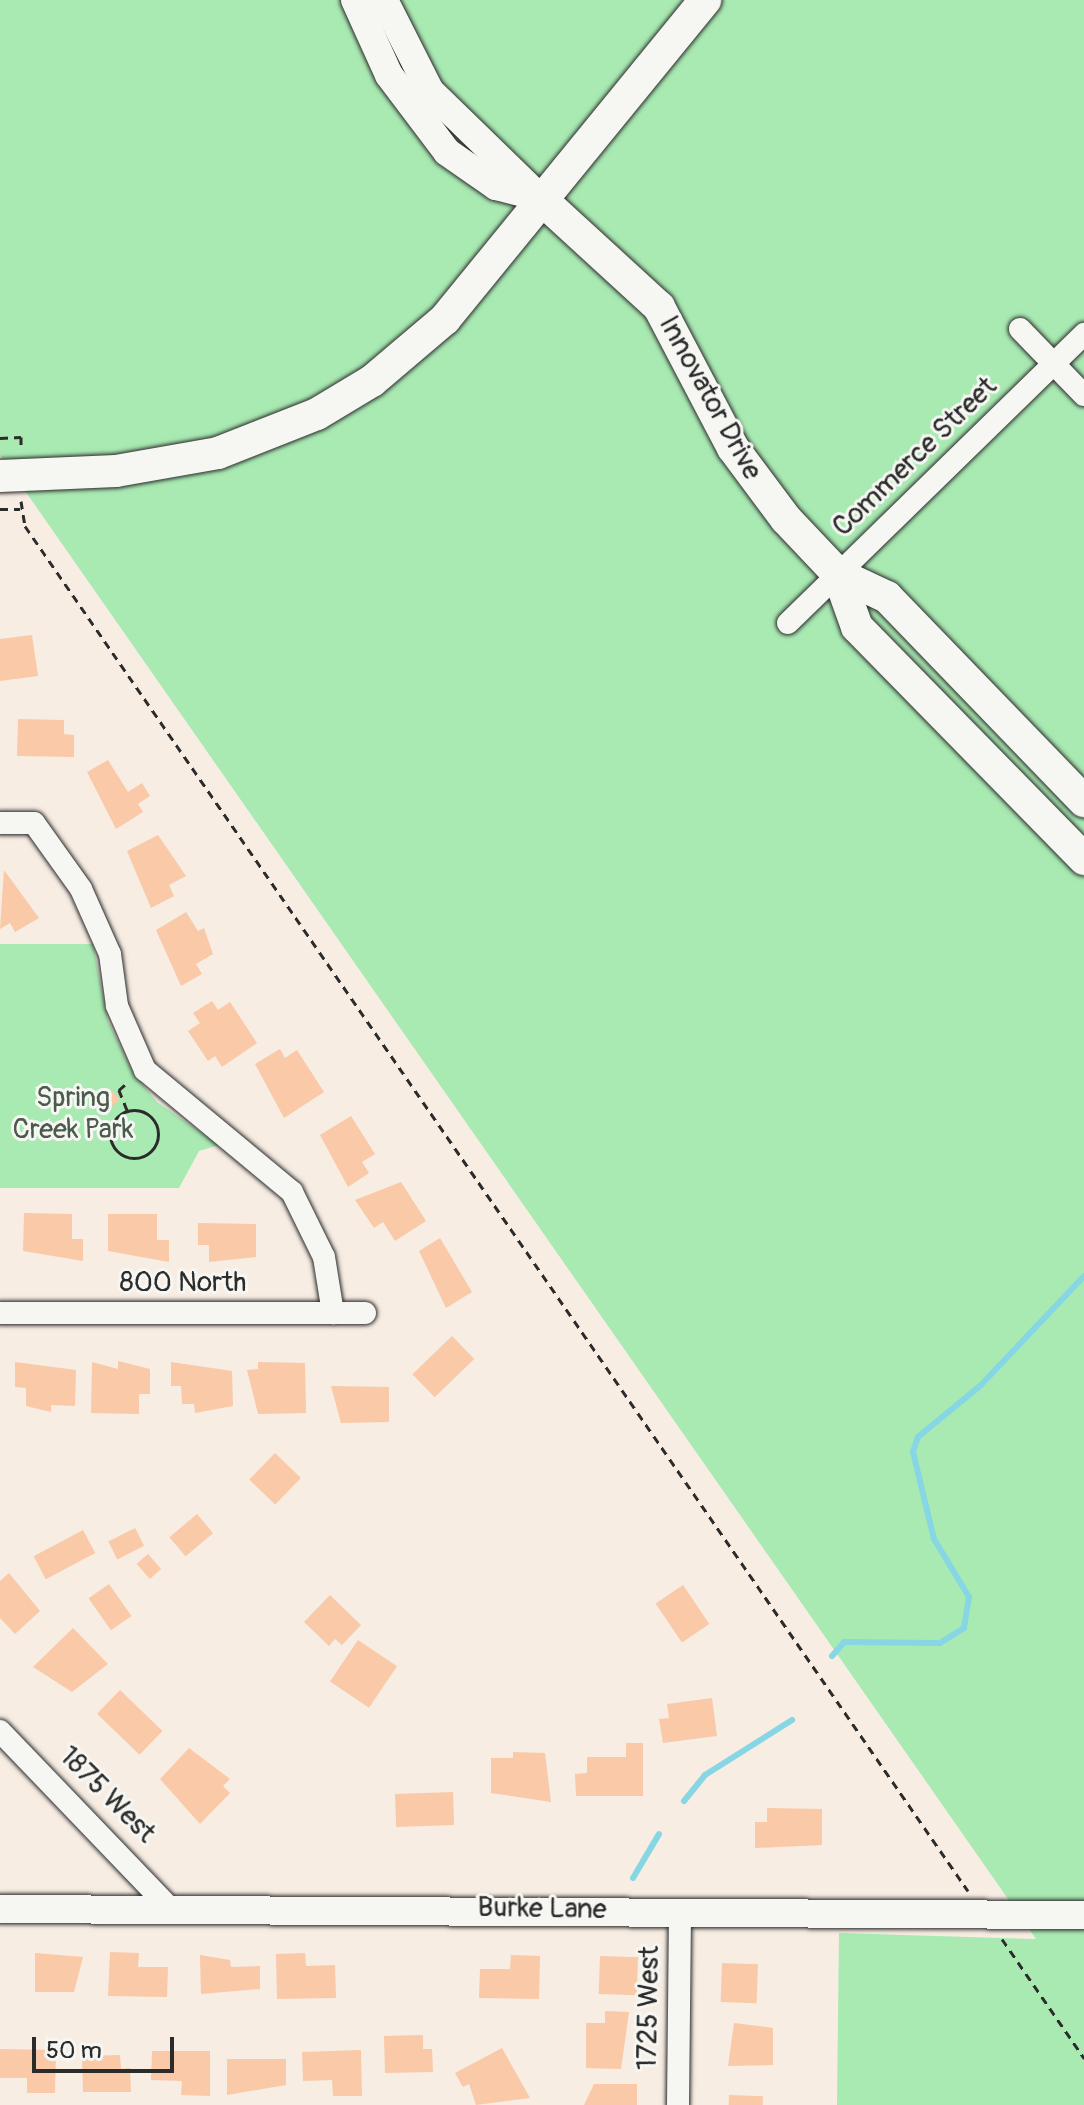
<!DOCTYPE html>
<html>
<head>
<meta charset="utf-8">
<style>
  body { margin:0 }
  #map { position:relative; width:1084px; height:2105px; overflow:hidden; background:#f7ede3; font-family:Pangolin,sans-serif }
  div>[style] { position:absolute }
  .green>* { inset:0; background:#a9eab3 }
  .stream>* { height:6px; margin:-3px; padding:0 3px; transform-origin:3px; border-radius:3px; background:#87d6e4 }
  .building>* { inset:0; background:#f9c9a8; transform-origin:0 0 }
  .path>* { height:3px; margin-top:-1.5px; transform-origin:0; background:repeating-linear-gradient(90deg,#2b2b2b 0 8px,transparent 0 14px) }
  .path>.ring { margin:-1.5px; padding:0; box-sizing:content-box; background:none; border:3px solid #2b2b2b; border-radius:50% }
  .roads { filter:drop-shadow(0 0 2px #2b2b2b) drop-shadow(0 0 2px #2b2b2b) }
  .minor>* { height:22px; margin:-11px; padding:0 11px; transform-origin:11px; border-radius:11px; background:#f6f6f2 }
  .tertiary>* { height:28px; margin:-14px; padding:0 14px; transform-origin:14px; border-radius:14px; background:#f6f6f2 }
  .secondary>* { height:32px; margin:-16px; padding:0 16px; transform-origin:16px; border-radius:16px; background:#f6f6f2 }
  span { translate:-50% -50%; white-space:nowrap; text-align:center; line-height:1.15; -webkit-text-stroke:6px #f6f6f2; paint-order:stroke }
  .street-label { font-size:28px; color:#2b2b2b }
  .park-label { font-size:28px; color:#4a5b4d }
  .scale { position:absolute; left:32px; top:2037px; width:142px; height:36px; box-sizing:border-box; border:4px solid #2b2b2b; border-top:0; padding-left:10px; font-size:24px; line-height:28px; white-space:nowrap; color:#2b2b2b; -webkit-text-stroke:6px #f6f6f2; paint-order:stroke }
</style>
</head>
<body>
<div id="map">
  <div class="green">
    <i style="clip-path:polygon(0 0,1084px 0,1084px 2105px,837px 2105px,839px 1933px,1036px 1939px,0 455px)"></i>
    <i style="clip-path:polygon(0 944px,93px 944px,108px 1021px,133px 1073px,157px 1102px,219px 1145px,199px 1151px,179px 1188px,0 1188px)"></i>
  </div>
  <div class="stream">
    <i style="left:832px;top:1656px;width:18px;rotate:-49deg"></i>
    <i style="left:844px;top:1642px;width:96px;rotate:0.6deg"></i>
    <i style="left:940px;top:1643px;width:28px;rotate:-32deg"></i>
    <i style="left:964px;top:1628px;width:31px;rotate:-81deg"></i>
    <i style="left:969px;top:1597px;width:68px;rotate:-121.1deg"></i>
    <i style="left:934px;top:1539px;width:89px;rotate:-103.6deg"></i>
    <i style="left:913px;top:1452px;width:16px;rotate:-72deg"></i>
    <i style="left:918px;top:1437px;width:82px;rotate:-39.5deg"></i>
    <i style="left:981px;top:1385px;width:150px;rotate:-46.6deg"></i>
    <i style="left:684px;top:1801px;width:33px;rotate:-51deg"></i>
    <i style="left:705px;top:1775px;width:103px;rotate:-32.3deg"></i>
    <i style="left:633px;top:1878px;width:51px;rotate:-59.4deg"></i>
  </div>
  <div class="building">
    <i style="clip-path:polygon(32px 635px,38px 676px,0 681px,0 639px)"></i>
    <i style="clip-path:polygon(18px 719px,64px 720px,64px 734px,74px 735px,74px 757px,17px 756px)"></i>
    <i style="clip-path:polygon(108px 760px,128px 792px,142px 783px,150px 796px,138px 804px,143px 812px,116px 829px,87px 772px)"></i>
    <i style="clip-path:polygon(158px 835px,186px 876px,169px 885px,174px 896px,151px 908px,127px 851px)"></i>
    <i style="clip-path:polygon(4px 870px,39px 918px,15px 932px,10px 923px,0 929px)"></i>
    <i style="clip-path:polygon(186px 912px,198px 931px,204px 928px,213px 954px,196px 964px,202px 974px,181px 986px,156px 930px)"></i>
    <i style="clip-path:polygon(212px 1001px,218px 1010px,230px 1002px,257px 1043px,222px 1067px,215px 1056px,208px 1061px,188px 1031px,200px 1023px,193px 1013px)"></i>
    <i style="clip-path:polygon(280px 1049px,285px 1058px,297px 1050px,324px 1092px,284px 1118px,255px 1064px)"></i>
    <i style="left:110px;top:1089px;width:14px;height:15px;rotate:45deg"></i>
    <i style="clip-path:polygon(351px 1116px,375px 1154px,362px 1162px,369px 1173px,348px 1187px,320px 1135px)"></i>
    <i style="clip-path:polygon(401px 1182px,426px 1221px,395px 1241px,383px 1222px,374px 1228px,355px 1200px)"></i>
    <i style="clip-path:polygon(24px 1213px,72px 1214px,72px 1239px,83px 1239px,83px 1261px,23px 1251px)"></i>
    <i style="clip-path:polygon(108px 1214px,157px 1214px,157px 1240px,169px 1240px,169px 1262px,108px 1251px)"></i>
    <i style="clip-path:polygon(198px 1223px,256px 1224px,256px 1257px,209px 1262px,209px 1245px,198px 1245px)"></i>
    <i style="clip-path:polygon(440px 1238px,472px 1292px,446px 1308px,419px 1251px)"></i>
    <i style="left:452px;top:1336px;width:32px;height:55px;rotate:46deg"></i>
    <i style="clip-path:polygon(118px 1361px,150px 1369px,150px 1394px,139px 1394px,139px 1414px,91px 1413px,92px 1362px,118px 1369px)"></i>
    <i style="clip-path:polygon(15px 1362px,76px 1370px,75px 1406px,51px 1405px,51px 1412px,26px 1406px,26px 1388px,15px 1387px)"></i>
    <i style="clip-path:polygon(171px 1362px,232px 1371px,233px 1406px,195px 1413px,194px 1404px,182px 1404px,181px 1386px,171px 1386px)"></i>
    <i style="clip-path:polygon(258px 1362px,305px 1363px,306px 1413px,258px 1414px,247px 1370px,258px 1369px)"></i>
    <i style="clip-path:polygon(331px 1386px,389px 1387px,389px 1422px,341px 1423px)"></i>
    <i style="left:275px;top:1453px;width:36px;height:37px;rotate:44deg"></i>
    <i style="left:197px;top:1514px;width:25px;height:36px;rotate:50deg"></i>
    <i style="left:135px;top:1528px;width:20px;height:30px;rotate:63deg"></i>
    <i style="left:83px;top:1530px;width:26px;height:56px;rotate:62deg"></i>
    <i style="left:148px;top:1554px;width:20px;height:15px;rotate:49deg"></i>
    <i style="clip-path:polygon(9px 1573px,40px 1611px,15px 1634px,0 1618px,0 1581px)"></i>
    <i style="left:109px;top:1584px;width:39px;height:25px;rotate:55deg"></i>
    <i style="left:683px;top:1585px;width:47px;height:33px;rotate:56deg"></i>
    <i style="clip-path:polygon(330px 1595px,361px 1625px,342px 1645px,335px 1639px,329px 1646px,304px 1622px)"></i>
    <i style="clip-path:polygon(73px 1628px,108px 1664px,72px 1692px,33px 1667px)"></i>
    <i style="left:358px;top:1640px;width:47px;height:50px;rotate:34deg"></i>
    <i style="left:120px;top:1690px;width:59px;height:33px;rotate:44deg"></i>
    <i style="clip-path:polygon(712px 1698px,717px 1736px,663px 1743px,659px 1719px,669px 1718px,667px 1704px)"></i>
    <i style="clip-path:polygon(626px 1743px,643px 1743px,643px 1796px,576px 1796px,575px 1774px,587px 1773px,587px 1757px,626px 1757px)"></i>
    <i style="clip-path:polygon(189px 1748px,230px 1779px,223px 1786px,230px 1793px,200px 1824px,160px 1779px)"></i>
    <i style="clip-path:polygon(513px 1752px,545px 1753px,551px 1802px,491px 1793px,491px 1758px,513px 1758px)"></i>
    <i style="left:453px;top:1792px;width:33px;height:58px;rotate:88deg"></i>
    <i style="clip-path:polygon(767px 1808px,822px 1809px,822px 1845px,755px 1848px,755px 1822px,767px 1822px)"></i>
    <i style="clip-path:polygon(110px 1952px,139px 1953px,138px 1967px,168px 1967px,167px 1997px,108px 1996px)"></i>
    <i style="clip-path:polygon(35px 1953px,83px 1957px,74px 1992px,35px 1992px)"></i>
    <i style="clip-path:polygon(305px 1953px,306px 1966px,335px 1965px,336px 1998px,277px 1999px,276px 1954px)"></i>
    <i style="clip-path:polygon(200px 1955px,230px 1960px,231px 1967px,260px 1966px,260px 1989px,201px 1994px)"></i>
    <i style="clip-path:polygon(511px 1955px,540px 1956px,539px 1999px,479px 1998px,480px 1969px,510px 1969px)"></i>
    <i style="left:600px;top:1956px;width:38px;height:38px;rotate:2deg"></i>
    <i style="left:722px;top:1963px;width:36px;height:39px;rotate:2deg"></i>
    <i style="clip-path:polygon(605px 2011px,629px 2012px,621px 2069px,586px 2068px,586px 2023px,605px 2023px)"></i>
    <i style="clip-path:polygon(734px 2023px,773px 2028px,773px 2065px,728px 2066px)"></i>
    <i style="clip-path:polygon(423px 2035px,423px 2049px,432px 2049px,433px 2072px,385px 2073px,384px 2036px)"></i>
    <i style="clip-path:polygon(502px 2048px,530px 2098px,476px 2105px,469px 2084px,463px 2087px,455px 2073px)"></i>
    <i style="clip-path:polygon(0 2049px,56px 2050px,55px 2093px,27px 2093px,27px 2078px,0 2078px)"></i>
    <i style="clip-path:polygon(361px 2050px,362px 2096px,333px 2096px,332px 2080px,303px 2081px,302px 2052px)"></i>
    <i style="clip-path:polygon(152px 2051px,210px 2051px,210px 2096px,181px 2095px,182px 2081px,151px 2080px)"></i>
    <i style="clip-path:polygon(120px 2055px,121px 2069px,130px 2068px,131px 2092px,83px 2092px,82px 2056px)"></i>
    <i style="clip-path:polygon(227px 2059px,286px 2059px,286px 2085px,227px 2095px)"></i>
    <i style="clip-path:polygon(594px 2084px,637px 2084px,637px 2105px,584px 2105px)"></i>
    <i style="left:729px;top:2095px;width:34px;height:10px;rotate:2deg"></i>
  </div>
  <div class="path">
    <i style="left:0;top:438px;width:21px;rotate:-3deg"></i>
    <i style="left:21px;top:437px;width:12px;rotate:90deg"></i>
    <i style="left:21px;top:501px;width:25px;rotate:81deg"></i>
    <i style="left:25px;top:526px;width:1659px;rotate:55.36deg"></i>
    <i style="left:0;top:509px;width:20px"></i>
    <i class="ring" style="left:110px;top:1110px;width:45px;height:45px"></i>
    <i style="left:127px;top:1110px;width:22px;rotate:-112deg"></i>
    <i style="left:119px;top:1090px;width:13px;rotate:-42deg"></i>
    <i style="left:101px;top:1126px;width:9px;rotate:6deg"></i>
    <i style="left:1002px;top:1939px;width:145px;rotate:55.4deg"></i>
  </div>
  <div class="roads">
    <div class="minor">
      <i style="left:1020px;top:329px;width:92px;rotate:45.9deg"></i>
      <i style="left:788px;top:623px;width:414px;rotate:-44.3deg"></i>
      <i style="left:0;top:823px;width:34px"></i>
      <i style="left:34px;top:823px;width:81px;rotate:54.5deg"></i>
      <i style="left:81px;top:889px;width:71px;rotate:66deg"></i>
      <i style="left:110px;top:954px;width:52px;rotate:82.3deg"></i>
      <i style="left:117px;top:1006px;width:70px;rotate:66.4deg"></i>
      <i style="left:145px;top:1070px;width:191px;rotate:39.7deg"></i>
      <i style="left:292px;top:1192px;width:72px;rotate:63.8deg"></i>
      <i style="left:324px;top:1257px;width:57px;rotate:80.9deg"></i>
      <i style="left:0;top:1313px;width:365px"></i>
      <i style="left:0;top:1731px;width:243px;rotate:46.2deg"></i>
      <i style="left:678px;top:2105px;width:194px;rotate:-89.4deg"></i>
    </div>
    <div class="tertiary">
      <i style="left:355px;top:0;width:82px;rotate:65.6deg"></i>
      <i style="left:389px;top:75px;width:96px;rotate:53deg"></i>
      <i style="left:447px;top:152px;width:60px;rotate:34.8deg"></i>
      <i style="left:496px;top:186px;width:44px;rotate:14.3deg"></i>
      <i style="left:384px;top:0;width:102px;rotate:63.2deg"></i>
      <i style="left:430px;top:91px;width:151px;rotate:44.2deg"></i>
      <i style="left:0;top:1909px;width:1084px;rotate:0.32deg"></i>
    </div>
    <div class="secondary">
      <i style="left:539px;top:197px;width:163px;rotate:42.5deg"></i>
      <i style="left:659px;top:307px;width:159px;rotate:62.3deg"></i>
      <i style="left:733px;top:448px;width:89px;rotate:53.3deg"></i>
      <i style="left:786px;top:519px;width:76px;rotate:46.6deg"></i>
      <i style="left:838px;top:574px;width:54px;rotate:25.1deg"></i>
      <i style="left:887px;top:597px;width:284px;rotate:46deg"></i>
      <i style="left:0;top:476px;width:116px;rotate:-2.5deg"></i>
      <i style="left:116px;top:471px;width:104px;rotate:-10deg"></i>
      <i style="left:218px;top:453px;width:106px;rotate:-21.5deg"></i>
      <i style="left:317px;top:414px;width:64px;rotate:-31deg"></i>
      <i style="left:372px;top:381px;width:96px;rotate:-40.3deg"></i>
      <i style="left:445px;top:319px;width:412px;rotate:-50.8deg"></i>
      <i style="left:838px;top:574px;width:56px;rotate:70.3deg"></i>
      <i style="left:857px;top:627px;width:325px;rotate:45.6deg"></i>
    </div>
  </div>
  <div class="street-label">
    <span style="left:710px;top:398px;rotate:61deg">Innovator Drive</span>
    <span style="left:915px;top:457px;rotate:-44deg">Commerce Street</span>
    <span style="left:183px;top:1283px">800 North</span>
    <span style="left:107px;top:1795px;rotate:45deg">1875 West</span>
    <span style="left:542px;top:1909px;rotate:1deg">Burke Lane</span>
    <span style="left:649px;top:2008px;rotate:-89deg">1725 West</span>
  </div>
  <div class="park-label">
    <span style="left:73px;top:1114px">Spring<br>Creek Park</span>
  </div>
  <div class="scale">50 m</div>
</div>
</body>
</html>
